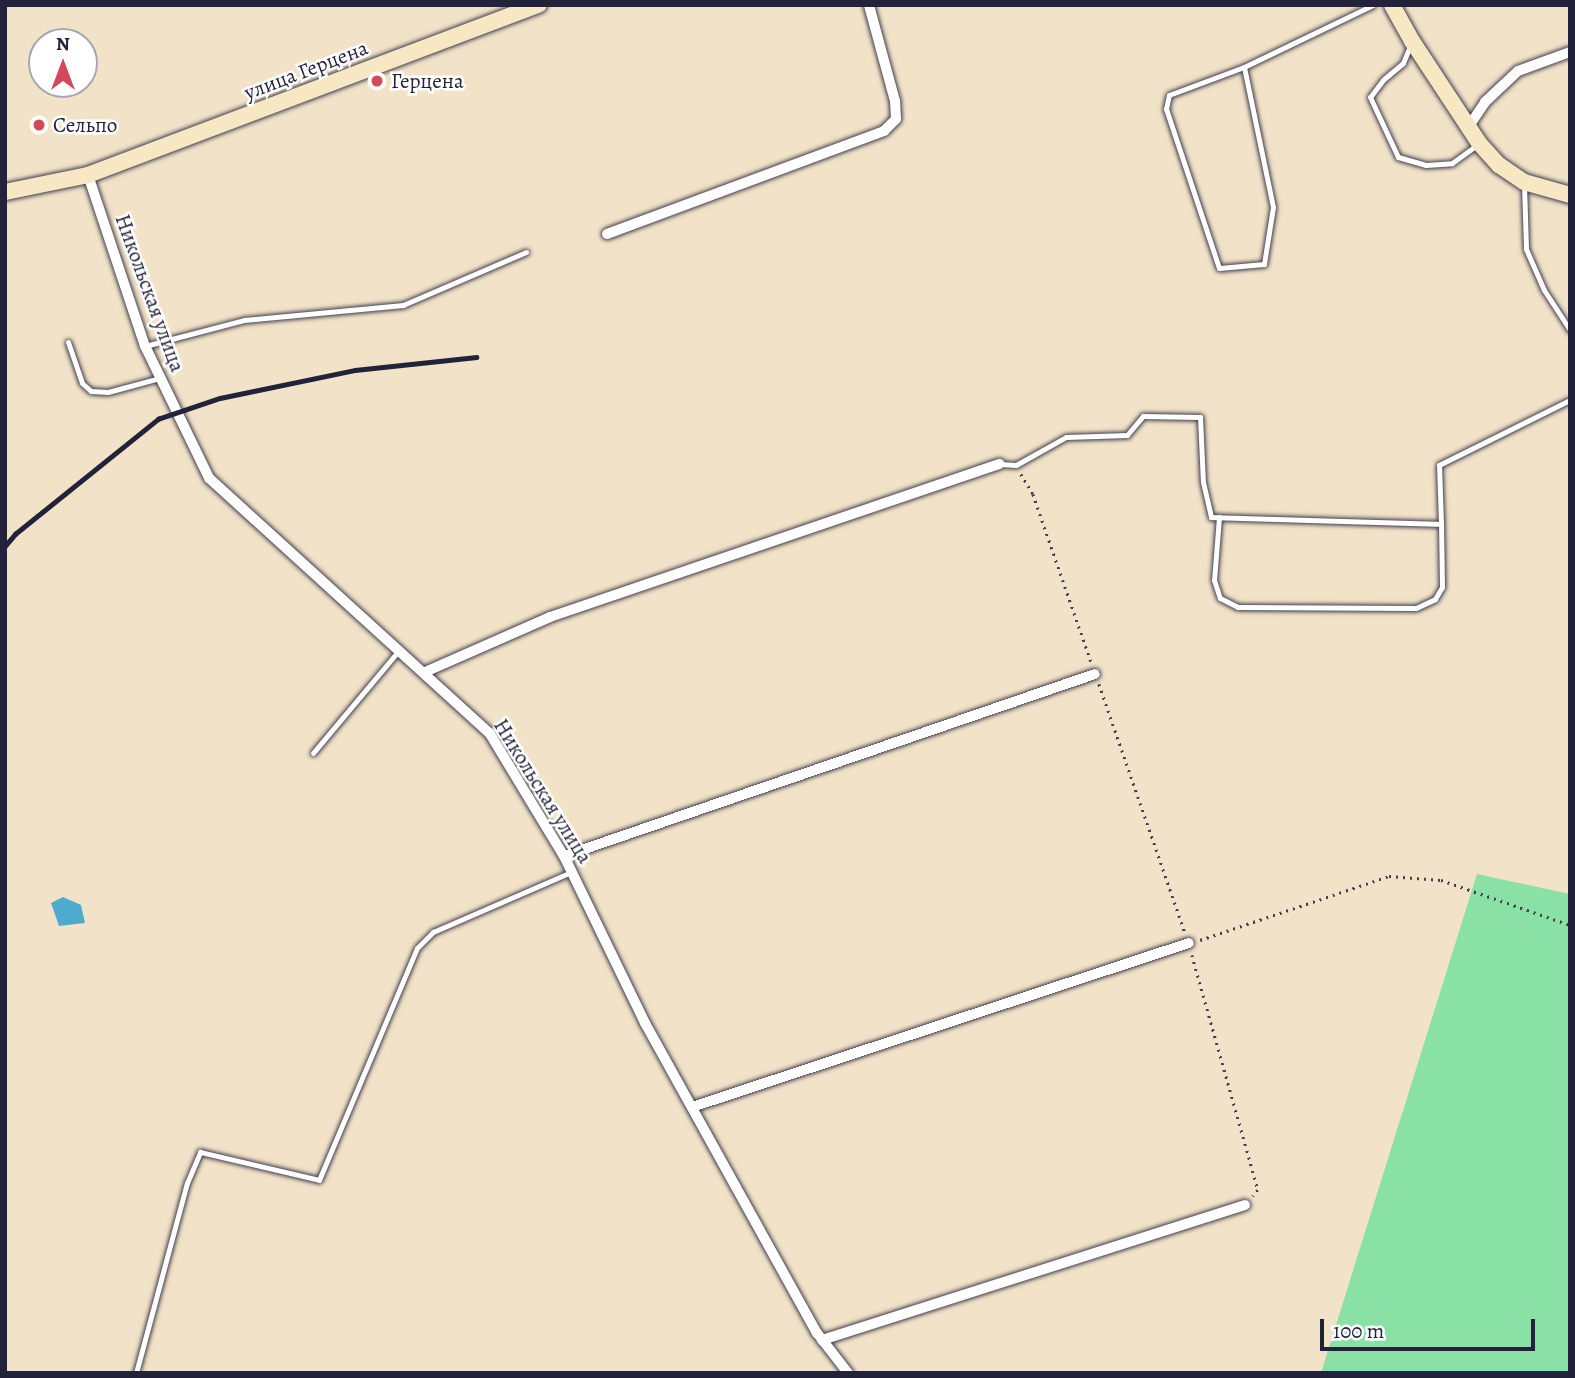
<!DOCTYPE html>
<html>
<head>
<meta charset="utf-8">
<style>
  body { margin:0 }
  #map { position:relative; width:1575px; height:1378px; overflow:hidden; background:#f2e3c8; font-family:Alegreya,serif }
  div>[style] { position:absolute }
  .green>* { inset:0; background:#89e1a5 }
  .water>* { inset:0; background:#4eabcd }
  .path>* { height:2.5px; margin-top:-1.25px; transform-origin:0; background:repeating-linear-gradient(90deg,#413f50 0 2px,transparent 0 7px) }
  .roads { filter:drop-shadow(0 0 2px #413f50) drop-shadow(0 0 2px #413f50) }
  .service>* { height:5px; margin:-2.5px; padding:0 2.5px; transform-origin:2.5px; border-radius:2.5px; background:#fff }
  .minor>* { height:10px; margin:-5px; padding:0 5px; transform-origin:5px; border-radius:5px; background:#fff }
  .secondary>* { height:16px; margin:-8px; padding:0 8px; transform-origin:8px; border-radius:8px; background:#f7e8c3 }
  .rail>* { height:4.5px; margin:-2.25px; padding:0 2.25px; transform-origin:2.25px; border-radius:2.25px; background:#22223b }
  .dots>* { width:19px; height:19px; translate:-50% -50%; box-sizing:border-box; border:4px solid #fff; border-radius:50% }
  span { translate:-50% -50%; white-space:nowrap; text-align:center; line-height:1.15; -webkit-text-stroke:5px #fff; paint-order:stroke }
  .street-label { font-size:21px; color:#22223b }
  .poi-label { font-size:21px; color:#22223b }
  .left { translate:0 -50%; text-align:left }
  .frame { position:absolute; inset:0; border:7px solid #22223b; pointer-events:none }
  .north { position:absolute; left:28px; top:28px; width:70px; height:70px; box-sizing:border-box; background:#fff; border:2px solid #a7a7b1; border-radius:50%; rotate:0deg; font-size:19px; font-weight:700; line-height:28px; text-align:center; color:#22223b }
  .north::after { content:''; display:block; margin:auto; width:24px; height:32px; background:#d1495b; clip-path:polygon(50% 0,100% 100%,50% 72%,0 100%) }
  .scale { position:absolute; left:1320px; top:1319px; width:215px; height:32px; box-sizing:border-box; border:4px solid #22223b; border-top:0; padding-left:9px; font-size:21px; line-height:24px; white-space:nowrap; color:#22223b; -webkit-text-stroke:5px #fff; paint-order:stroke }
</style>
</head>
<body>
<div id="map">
  <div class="green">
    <i style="clip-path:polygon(1477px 874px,1570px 894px,1570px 1373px,1321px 1373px)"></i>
  </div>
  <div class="water">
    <i style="clip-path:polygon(63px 897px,81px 905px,85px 923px,59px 926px,51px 903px)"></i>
  </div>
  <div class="path">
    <i style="left:1021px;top:474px;width:23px;rotate:59deg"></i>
    <i style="left:1033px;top:494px;width:180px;rotate:70.9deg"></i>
    <i style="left:1099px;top:684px;width:262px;rotate:70.9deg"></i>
    <i style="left:1200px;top:940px;width:200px;rotate:-18.7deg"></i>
    <i style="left:1389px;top:876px;width:52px;rotate:4.4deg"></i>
    <i style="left:1441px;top:880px;width:137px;rotate:19.2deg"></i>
    <i style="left:1192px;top:955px;width:244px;rotate:74.3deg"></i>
    <i style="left:1258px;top:1190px;width:8px;rotate:130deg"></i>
  </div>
  <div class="roads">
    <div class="service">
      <i style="left:1411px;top:44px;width:21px;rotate:113deg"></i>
      <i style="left:1403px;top:63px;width:26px;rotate:140deg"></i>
      <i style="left:1383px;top:80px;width:21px;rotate:127deg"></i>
      <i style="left:1370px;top:97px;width:66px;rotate:65deg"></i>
      <i style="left:1398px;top:157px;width:29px;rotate:16deg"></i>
      <i style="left:1426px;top:165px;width:26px;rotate:-4deg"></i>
      <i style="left:1452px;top:163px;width:32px;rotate:-36deg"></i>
      <i style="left:1244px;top:67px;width:143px;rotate:78.3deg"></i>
      <i style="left:1273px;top:207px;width:58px;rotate:99deg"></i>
      <i style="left:1264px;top:264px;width:45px;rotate:174.9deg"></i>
      <i style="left:1219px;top:268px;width:168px;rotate:-108.4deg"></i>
      <i style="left:1166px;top:109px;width:14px;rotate:-78deg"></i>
      <i style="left:1169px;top:95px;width:80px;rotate:-20.5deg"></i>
      <i style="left:1244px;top:67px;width:143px;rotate:-25.7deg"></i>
      <i style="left:1524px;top:184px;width:65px;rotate:88.2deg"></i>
      <i style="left:1526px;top:249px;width:45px;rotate:66.3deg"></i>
      <i style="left:1544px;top:290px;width:48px;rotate:57deg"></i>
      <i style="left:68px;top:342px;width:43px;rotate:71.1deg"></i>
      <i style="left:82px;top:383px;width:12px;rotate:42deg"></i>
      <i style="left:91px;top:391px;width:17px;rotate:3deg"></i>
      <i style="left:108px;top:392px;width:54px;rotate:-15.1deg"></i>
      <i style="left:145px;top:346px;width:102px;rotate:-14.7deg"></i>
      <i style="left:244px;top:320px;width:160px;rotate:-5.4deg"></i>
      <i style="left:403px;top:305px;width:134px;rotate:-23.3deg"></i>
      <i style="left:1000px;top:464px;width:16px;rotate:4deg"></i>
      <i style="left:1016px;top:465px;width:57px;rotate:-29.2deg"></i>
      <i style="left:1066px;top:437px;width:61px;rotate:-1.9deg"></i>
      <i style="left:1127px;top:435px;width:25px;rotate:-50deg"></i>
      <i style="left:1143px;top:416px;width:57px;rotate:1deg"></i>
      <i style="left:1200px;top:417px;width:65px;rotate:87.4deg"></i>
      <i style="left:1203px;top:482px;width:36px;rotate:77deg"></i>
      <i style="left:1211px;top:517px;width:230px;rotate:1.7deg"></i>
      <i style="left:1441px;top:524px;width:59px;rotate:-91.9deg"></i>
      <i style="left:1439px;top:465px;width:146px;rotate:-26.4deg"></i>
      <i style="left:1219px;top:517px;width:63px;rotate:94.5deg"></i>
      <i style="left:1214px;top:580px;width:19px;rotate:72deg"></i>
      <i style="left:1220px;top:598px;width:20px;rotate:27deg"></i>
      <i style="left:1238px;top:607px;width:178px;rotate:0.3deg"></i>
      <i style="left:1416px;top:608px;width:21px;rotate:-25deg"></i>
      <i style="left:1435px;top:599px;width:14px;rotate:-60deg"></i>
      <i style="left:1442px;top:587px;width:63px;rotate:-90.9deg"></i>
      <i style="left:313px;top:753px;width:134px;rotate:-50.1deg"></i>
      <i style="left:136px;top:1373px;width:197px;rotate:-75deg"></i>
      <i style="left:187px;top:1183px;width:34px;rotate:-67deg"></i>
      <i style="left:200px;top:1152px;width:122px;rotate:13.2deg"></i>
      <i style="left:319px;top:1180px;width:252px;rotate:-67.1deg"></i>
      <i style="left:417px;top:948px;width:23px;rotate:-45deg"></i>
      <i style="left:433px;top:932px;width:150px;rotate:-23.5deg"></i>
    </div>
    <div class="minor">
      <i style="left:1467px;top:129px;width:32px;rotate:-56deg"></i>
      <i style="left:1485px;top:102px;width:45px;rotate:-43.2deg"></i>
      <i style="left:1518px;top:71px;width:55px;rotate:-20.1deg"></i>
      <i style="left:88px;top:175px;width:180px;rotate:71.6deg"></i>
      <i style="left:145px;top:346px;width:147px;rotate:64.1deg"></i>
      <i style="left:209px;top:478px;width:380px;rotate:42.3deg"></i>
      <i style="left:490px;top:734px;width:143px;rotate:58.8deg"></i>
      <i style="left:564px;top:856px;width:186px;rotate:64.1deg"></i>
      <i style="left:645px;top:1023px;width:355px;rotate:61deg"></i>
      <i style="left:817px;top:1333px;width:51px;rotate:52.2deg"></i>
      <i style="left:607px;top:234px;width:296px;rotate:-20.4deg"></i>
      <i style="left:884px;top:131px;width:17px;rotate:-45deg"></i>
      <i style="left:896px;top:119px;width:18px;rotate:-93deg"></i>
      <i style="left:895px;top:101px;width:99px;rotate:-105.2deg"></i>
      <i style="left:425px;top:672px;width:137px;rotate:-23.7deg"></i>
      <i style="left:550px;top:617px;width:475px;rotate:-18.8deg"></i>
      <i style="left:564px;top:856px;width:561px;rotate:-18.92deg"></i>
      <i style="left:692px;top:1107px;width:523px;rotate:-18.26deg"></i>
      <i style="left:822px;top:1340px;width:444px;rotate:-17.7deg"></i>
    </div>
    <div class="secondary">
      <i style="left:1392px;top:5px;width:41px;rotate:60.9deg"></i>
      <i style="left:1412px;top:41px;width:122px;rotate:56.7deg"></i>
      <i style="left:1479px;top:143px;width:30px;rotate:48deg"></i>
      <i style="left:1499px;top:165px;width:30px;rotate:34deg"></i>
      <i style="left:1524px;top:182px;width:48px;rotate:15.8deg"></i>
      <i style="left:5px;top:192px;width:85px;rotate:-11.6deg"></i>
      <i style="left:88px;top:175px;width:482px;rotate:-20.7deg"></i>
    </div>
  </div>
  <div class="rail">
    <i style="left:5px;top:546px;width:16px;rotate:-50deg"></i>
    <i style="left:15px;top:534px;width:184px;rotate:-38.8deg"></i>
    <i style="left:158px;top:419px;width:65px;rotate:-18.7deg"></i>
    <i style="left:220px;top:398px;width:138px;rotate:-11.7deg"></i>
    <i style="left:355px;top:370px;width:122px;rotate:-6.1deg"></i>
  </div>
  <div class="dots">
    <i style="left:377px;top:81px;background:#d1495b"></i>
    <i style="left:39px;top:125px;background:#d1495b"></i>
  </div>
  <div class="street-label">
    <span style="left:306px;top:70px;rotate:-21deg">улица Герцена</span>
    <span style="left:150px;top:293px;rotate:70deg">Никольская улица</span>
    <span style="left:543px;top:791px;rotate:58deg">Никольская улица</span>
  </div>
  <div class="poi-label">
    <span class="left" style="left:391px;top:81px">Герцена</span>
    <span class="left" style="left:53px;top:125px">Сельпо</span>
  </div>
  <div class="frame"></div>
  <div class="north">N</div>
  <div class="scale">100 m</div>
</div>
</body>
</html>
